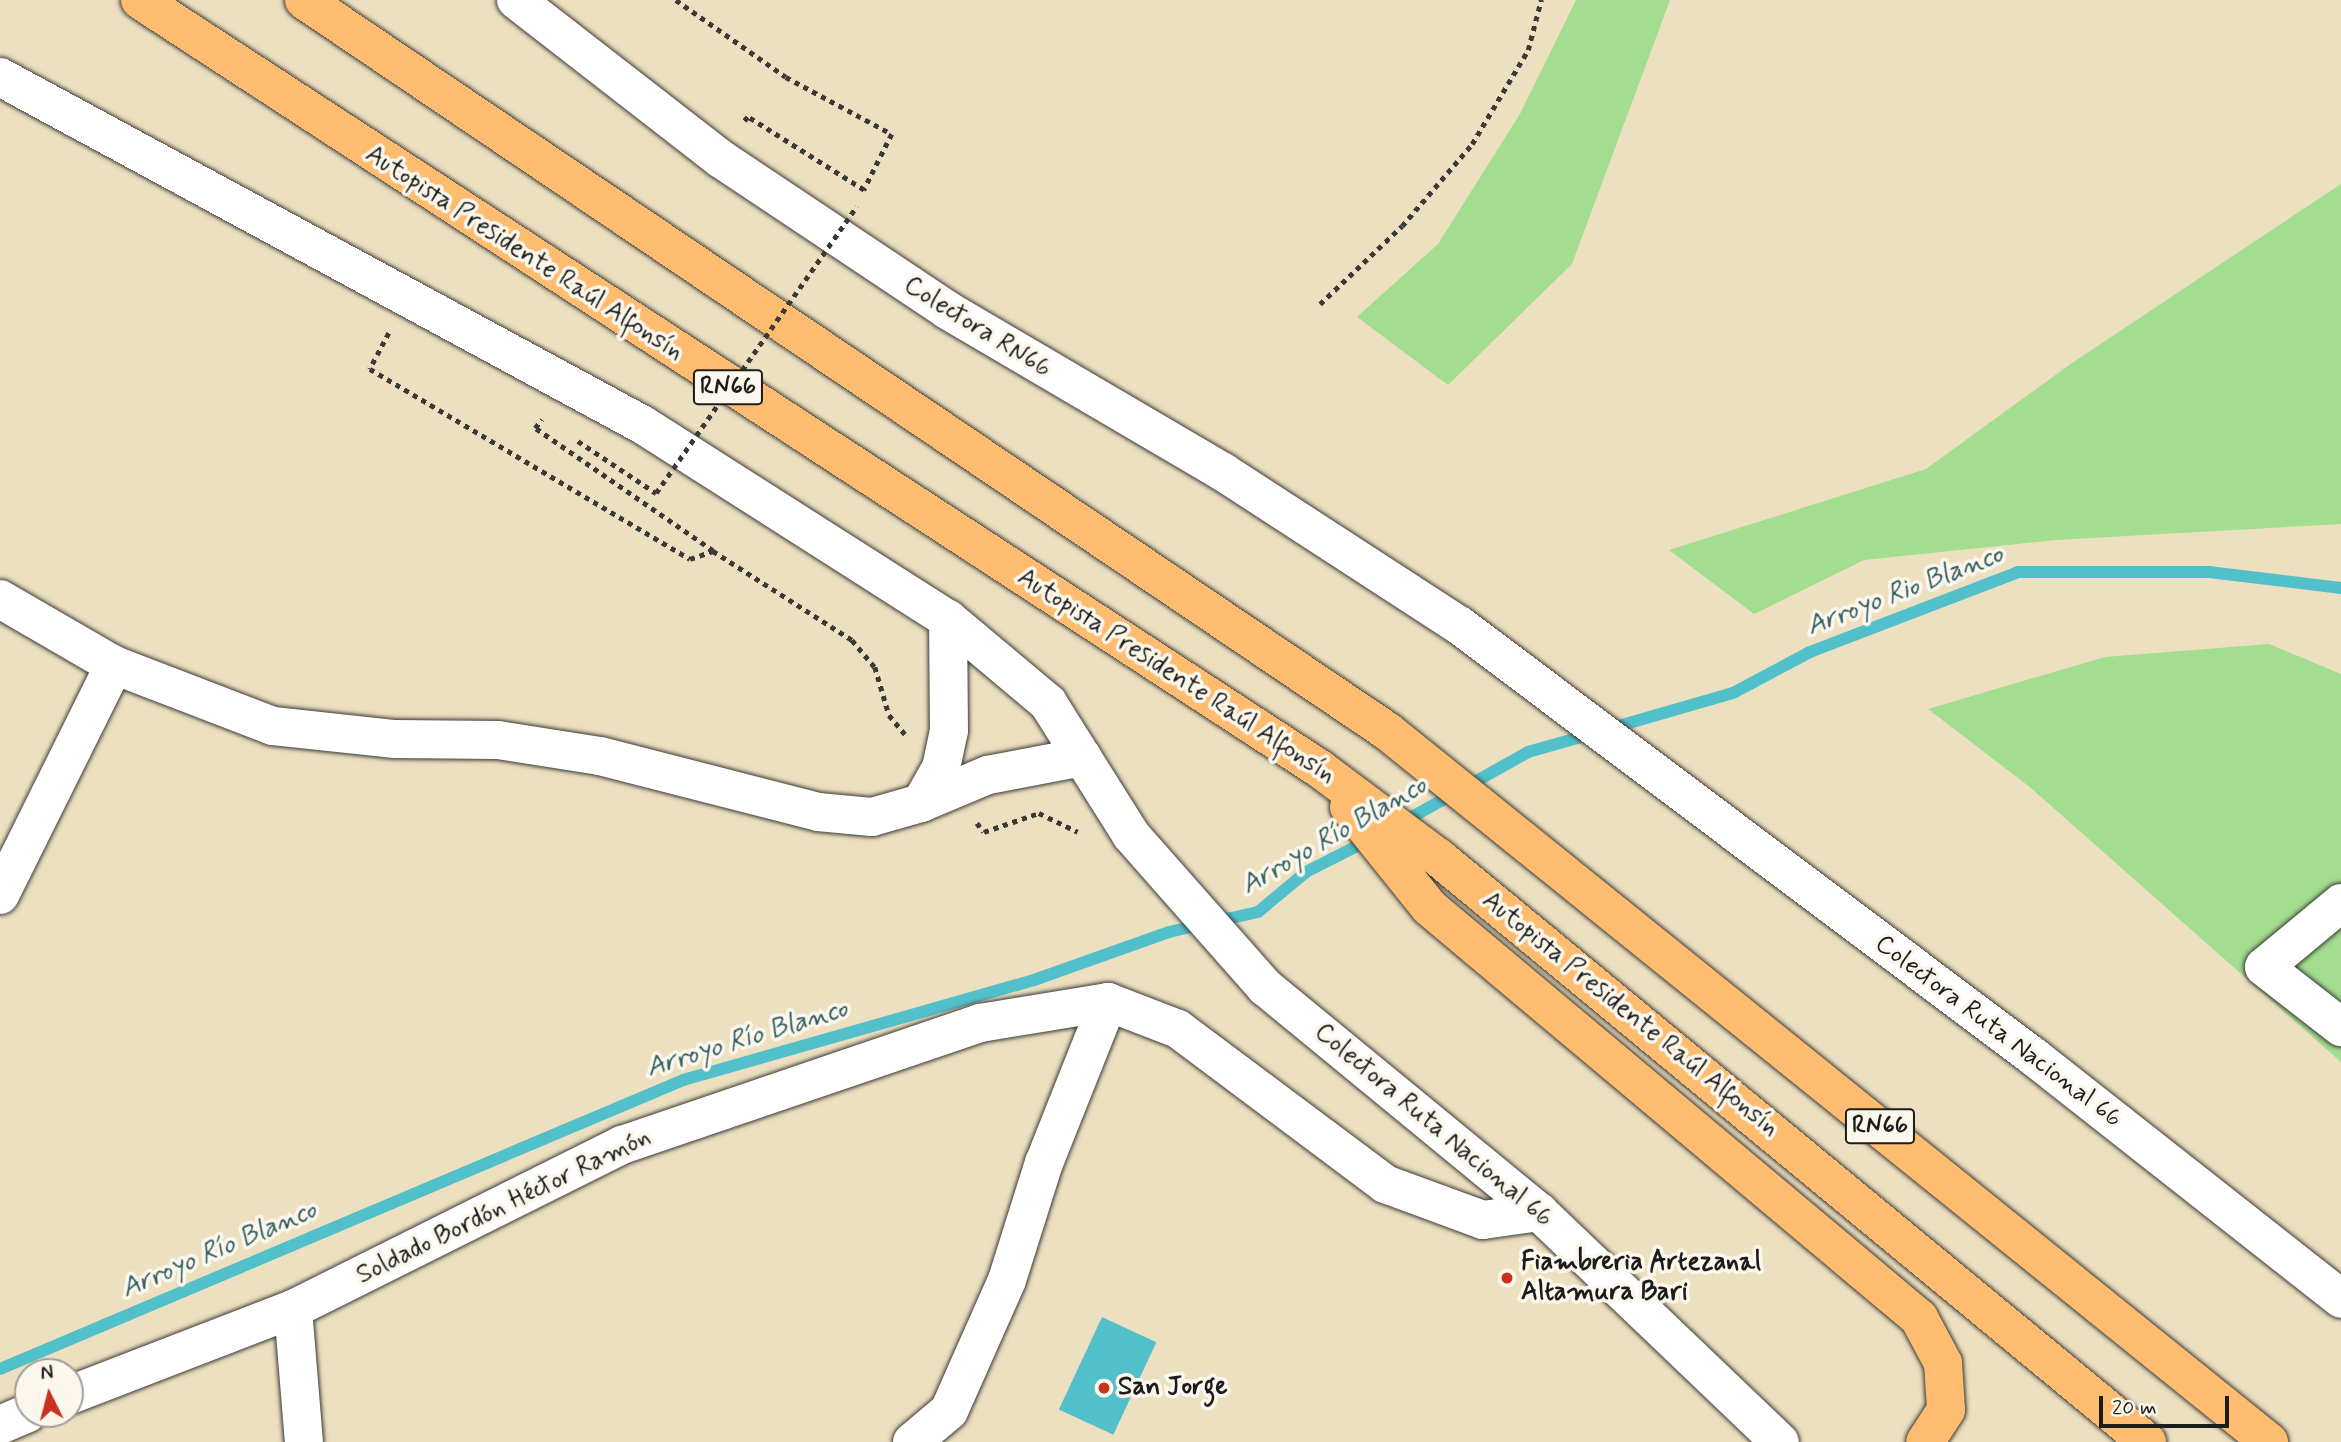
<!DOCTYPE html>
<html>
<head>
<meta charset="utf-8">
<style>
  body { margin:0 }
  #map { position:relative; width:2341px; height:1442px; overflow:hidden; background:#ede0c0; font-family:Mynerve,sans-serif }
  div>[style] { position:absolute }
  .green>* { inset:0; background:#a2dd90 }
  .water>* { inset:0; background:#52c0ca; transform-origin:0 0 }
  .stream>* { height:12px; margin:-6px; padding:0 6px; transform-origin:6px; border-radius:6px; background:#52c0ca }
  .path>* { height:4.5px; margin-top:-2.25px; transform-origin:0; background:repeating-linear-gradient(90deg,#3b3935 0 5px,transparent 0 10px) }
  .roads { filter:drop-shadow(0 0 2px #3b3935) drop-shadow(0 0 2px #3b3935) }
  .minor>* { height:38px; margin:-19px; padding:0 19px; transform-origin:19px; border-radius:19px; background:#fff }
  .highway>* { height:38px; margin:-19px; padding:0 19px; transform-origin:19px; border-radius:19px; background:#fdbc6f }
  .path-bridge>* { height:4.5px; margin-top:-2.25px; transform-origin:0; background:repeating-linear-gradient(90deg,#3b3935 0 5px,transparent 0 10px) }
  .dots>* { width:19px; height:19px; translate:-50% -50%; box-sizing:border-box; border:4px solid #fbf7ec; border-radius:50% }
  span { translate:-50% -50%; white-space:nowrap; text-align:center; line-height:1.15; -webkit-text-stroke:7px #fbf7ec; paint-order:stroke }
  .shield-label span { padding:2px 5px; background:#fbf7ec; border:2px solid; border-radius:5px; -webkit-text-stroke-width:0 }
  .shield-label { font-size:24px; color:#1c1c1c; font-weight:700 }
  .street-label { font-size:26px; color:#1c1c1c }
  .poi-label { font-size:26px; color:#1c1c1c; font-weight:700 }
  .left { translate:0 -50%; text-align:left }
  .water-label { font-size:28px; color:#325e62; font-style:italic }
  .north { position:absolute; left:14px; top:1358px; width:70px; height:70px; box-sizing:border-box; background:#fbf7ec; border:2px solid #a29f99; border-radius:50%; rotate:354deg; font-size:19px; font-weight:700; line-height:28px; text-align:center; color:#1c1c1c }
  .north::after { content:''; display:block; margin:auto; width:24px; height:32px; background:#c8321e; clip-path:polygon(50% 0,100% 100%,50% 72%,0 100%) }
  .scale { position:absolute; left:2099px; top:1396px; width:130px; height:32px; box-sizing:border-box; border:4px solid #1c1c1c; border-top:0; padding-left:9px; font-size:21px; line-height:24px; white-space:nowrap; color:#1c1c1c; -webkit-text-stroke:5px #fbf7ec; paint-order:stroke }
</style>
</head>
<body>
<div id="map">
  <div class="green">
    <i style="clip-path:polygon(1576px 0,1670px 0,1572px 264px,1448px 385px,1357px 317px,1438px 244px,1520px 114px)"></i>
    <i style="clip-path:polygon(2341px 184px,2341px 524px,2055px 540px,1864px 560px,1754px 614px,1669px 550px,1926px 469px,2072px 363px)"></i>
    <i style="clip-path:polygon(2269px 644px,2341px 674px,2341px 1062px,2031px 788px,1928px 709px,2105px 657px)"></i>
  </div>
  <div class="water">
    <i style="left:1102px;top:1317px;width:60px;height:102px;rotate:25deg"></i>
  </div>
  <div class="stream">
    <i style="left:1608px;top:729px;width:130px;rotate:-16.1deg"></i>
    <i style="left:1733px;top:693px;width:87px;rotate:-28deg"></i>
    <i style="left:1810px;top:652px;width:223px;rotate:-21deg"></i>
    <i style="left:2018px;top:572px;width:191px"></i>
    <i style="left:2209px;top:572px;width:133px;rotate:6.9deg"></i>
    <i style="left:1403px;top:822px;width:143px;rotate:-29.2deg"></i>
    <i style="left:1528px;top:752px;width:66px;rotate:-15.9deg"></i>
    <i style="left:0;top:1369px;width:742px;rotate:-22.93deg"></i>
    <i style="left:683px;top:1080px;width:365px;rotate:-15.9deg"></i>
    <i style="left:1034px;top:980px;width:143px;rotate:-19.6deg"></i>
    <i style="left:1169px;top:932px;width:91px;rotate:-12.7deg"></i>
    <i style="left:1258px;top:912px;width:62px;rotate:-39.8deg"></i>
    <i style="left:1306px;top:872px;width:73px;rotate:-26.9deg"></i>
  </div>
  <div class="path">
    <i style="left:676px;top:0;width:134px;rotate:35deg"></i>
    <i style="left:786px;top:77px;width:120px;rotate:28.3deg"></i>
    <i style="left:892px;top:134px;width:63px;rotate:116.6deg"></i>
    <i style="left:864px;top:190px;width:137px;rotate:-147.8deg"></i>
    <i style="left:748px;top:117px;width:9px;rotate:131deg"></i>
    <i style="left:1320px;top:304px;width:113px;rotate:-43.6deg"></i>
    <i style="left:1402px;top:226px;width:108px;rotate:-49.5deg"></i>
    <i style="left:1472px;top:144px;width:109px;rotate:-59.2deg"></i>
    <i style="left:1528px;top:50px;width:52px;rotate:-75.4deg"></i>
    <i style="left:389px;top:333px;width:41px;rotate:117.8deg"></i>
    <i style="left:370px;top:369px;width:372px;rotate:30.7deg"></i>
    <i style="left:690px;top:559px;width:24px;rotate:-19deg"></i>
    <i style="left:713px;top:551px;width:216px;rotate:-145.4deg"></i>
    <i style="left:535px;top:428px;width:11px;rotate:-52deg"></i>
    <i style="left:578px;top:441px;width:94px;rotate:33.7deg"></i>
    <i style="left:713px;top:551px;width:165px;rotate:32.6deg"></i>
    <i style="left:852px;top:640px;width:35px;rotate:50deg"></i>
    <i style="left:875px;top:667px;width:50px;rotate:73.7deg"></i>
    <i style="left:889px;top:715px;width:25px;rotate:50deg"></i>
    <i style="left:977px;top:823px;width:11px;rotate:52deg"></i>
    <i style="left:984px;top:832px;width:58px;rotate:-19.1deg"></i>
    <i style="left:1039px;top:813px;width:43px;rotate:26deg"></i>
  </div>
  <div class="roads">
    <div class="minor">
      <i style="left:516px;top:0;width:259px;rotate:37.8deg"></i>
      <i style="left:721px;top:159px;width:272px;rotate:33.7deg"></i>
      <i style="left:947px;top:310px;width:320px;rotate:30.4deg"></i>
      <i style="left:1223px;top:472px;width:281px;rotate:33deg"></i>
      <i style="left:1459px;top:625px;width:719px;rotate:36.92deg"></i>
      <i style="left:2034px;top:1057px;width:391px;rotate:38.2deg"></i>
      <i style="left:0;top:77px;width:731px;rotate:28.42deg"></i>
      <i style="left:643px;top:425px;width:361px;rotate:32.5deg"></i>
      <i style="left:948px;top:619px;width:131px;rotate:40deg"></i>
      <i style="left:1048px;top:703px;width:156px;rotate:57.8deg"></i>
      <i style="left:1131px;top:835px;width:203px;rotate:48.6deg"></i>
      <i style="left:1265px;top:987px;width:355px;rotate:39.4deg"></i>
      <i style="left:1539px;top:1212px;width:333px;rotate:43.7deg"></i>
      <i style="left:0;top:599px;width:132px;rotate:30.1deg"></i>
      <i style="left:114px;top:665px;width:170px;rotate:21deg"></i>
      <i style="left:273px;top:726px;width:123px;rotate:6.1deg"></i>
      <i style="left:395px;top:739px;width:103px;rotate:0.6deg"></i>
      <i style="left:498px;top:740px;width:103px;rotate:8.9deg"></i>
      <i style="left:600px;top:756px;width:225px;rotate:14.4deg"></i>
      <i style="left:818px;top:812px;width:54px;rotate:5.3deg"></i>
      <i style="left:872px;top:817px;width:51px;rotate:-15.9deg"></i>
      <i style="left:921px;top:803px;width:40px;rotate:-60.3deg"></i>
      <i style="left:941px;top:768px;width:38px;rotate:-78deg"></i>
      <i style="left:949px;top:731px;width:112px;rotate:-90.5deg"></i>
      <i style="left:921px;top:803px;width:73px;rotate:-22.7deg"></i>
      <i style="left:988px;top:775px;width:96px;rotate:-10.8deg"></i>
      <i style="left:0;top:895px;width:257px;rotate:-63.6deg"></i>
      <i style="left:2341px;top:903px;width:100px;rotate:140.3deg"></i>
      <i style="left:2264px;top:967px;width:98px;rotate:37.9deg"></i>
      <i style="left:293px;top:1309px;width:133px;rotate:85.3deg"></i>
      <i style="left:70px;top:1395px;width:239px;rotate:-21.1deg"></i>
      <i style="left:293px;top:1309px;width:368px;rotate:-26.5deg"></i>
      <i style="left:622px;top:1145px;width:378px;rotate:-18.8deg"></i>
      <i style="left:980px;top:1023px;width:130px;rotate:-9.3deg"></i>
      <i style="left:1108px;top:1002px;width:75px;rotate:21.1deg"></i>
      <i style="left:1178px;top:1029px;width:259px;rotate:36.8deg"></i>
      <i style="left:1385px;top:1184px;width:104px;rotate:20.2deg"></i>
      <i style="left:1483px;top:1220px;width:57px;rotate:-8.1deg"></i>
      <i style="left:0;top:1425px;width:30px;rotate:-23deg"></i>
      <i style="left:912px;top:1442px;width:48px;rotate:-40deg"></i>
      <i style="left:949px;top:1411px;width:143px;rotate:-66.1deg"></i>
      <i style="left:1007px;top:1280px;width:123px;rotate:-72.5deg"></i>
      <i style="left:1044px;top:1163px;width:173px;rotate:-68.3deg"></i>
    </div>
    <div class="highway">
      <i style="left:140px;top:0;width:1408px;rotate:33.09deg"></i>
      <i style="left:1320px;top:769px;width:149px;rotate:36.8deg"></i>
      <i style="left:1439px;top:858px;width:918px;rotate:39.52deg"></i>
      <i style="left:304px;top:0;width:1307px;rotate:34.02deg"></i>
      <i style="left:1387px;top:731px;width:1133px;rotate:38.87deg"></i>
      <i style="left:1349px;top:807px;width:128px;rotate:51.3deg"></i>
      <i style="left:1429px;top:907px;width:640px;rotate:39.99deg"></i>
      <i style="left:1919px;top:1318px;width:51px;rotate:61.9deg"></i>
      <i style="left:1943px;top:1363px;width:47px;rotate:86.3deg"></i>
      <i style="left:1946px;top:1410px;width:38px;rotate:123deg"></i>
    </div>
  </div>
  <div class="path-bridge">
    <i style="left:656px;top:493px;width:350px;rotate:-55deg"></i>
  </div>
  <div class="dots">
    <i style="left:1507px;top:1278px;background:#c8321e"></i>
    <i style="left:1104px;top:1388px;background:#c8321e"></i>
  </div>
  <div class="shield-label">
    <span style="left:728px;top:387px">RN66</span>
    <span style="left:1880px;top:1126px">RN66</span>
  </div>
  <div class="street-label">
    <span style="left:524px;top:254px;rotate:33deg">Autopista Presidente Raúl Alfonsín</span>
    <span style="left:977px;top:328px;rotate:32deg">Colectora RN66</span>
    <span style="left:1176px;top:677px;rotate:33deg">Autopista Presidente Raúl Alfonsín</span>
    <span style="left:1630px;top:1015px;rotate:39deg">Autopista Presidente Raúl Alfonsín</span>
    <span style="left:1998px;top:1032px;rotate:37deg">Colectora Ruta Nacional 66</span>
    <span style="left:1433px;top:1126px;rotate:40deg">Colectora Ruta Nacional 66</span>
    <span style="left:504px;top:1207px;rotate:-26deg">Soldado Bordón Héctor Ramón</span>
  </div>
  <div class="poi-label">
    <span class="left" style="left:1521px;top:1278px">Fiambreria Artezanal<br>Altamura Bari</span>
    <span class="left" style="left:1118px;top:1388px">San Jorge</span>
  </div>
  <div class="water-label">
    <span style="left:1905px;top:591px;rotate:-21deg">Arroyo Rio Blanco</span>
    <span style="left:1334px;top:836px;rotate:-30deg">Arroyo Río Blanco</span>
    <span style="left:747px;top:1039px;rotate:-17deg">Arroyo Río Blanco</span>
    <span style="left:219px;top:1250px;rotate:-23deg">Arroyo Río Blanco</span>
  </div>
  <div class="north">N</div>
  <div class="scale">20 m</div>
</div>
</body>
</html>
